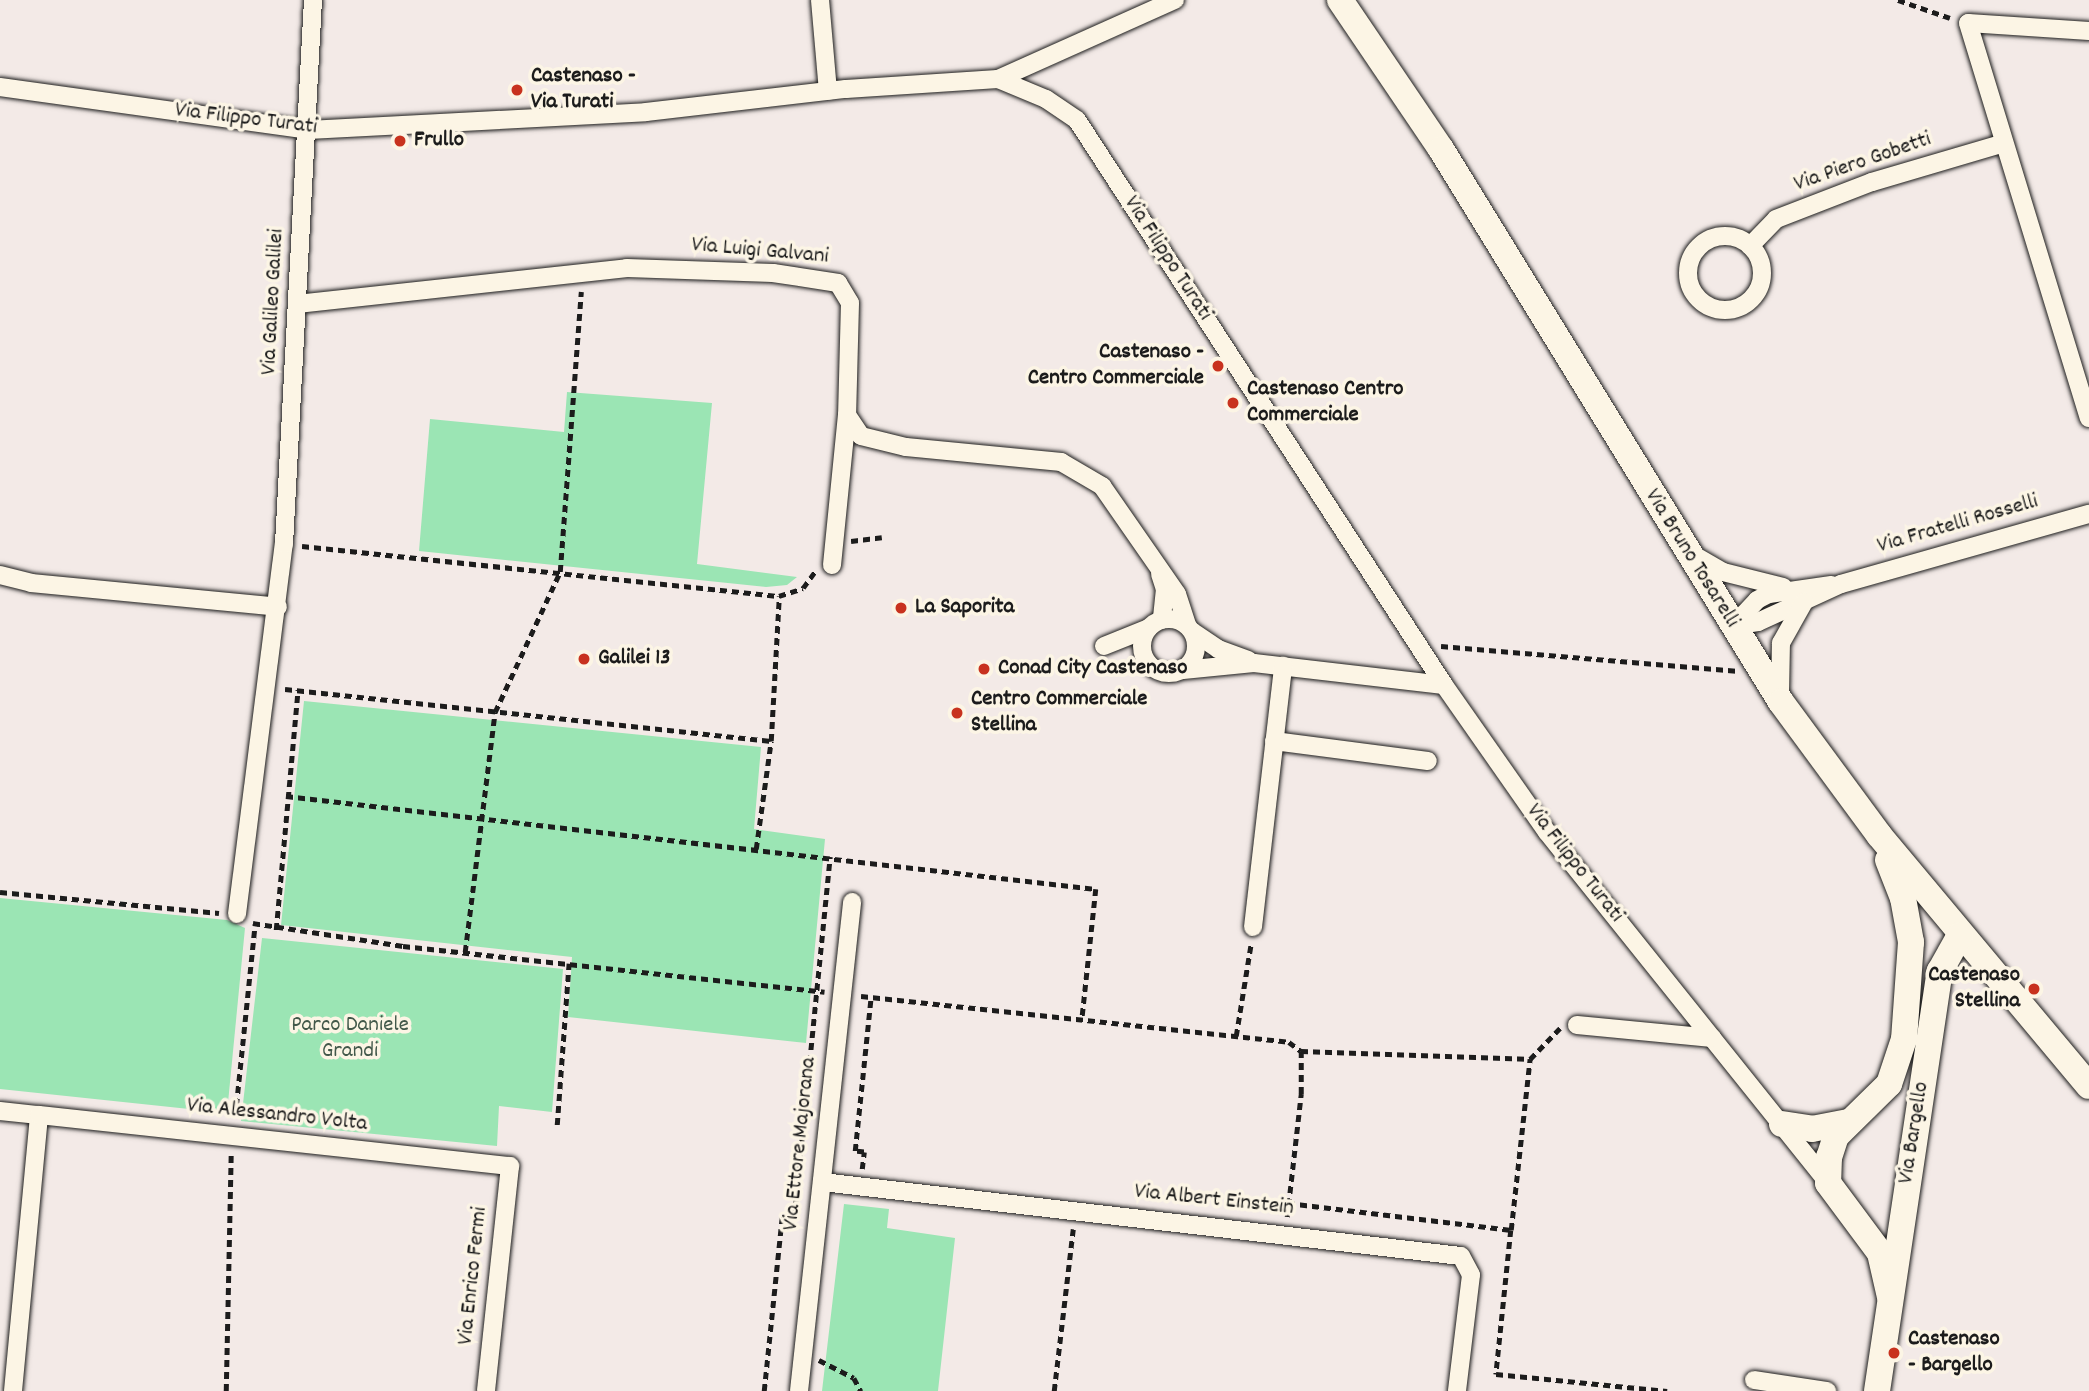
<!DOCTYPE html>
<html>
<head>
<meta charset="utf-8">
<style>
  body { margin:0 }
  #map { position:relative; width:2089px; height:1391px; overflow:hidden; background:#f3eae7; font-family:Dekko,sans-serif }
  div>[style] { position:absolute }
  .green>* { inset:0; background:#9be5b4 }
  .path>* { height:4.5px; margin-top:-2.25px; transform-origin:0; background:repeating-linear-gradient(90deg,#1c1c1c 0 7px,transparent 0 12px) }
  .roads { filter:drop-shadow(0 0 2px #1c1c1c) drop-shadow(0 0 2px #1c1c1c) }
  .street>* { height:18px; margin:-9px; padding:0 9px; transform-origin:9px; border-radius:9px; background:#fcf5e5 }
  .street>.ring { margin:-9px; padding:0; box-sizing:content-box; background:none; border:18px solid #fcf5e5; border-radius:50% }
  .secondary>* { height:26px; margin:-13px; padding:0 13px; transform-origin:13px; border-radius:13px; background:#fcf5e5 }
  .dots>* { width:19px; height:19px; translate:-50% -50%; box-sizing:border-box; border:4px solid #fcf5e5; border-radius:50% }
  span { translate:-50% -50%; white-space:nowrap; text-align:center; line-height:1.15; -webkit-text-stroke:7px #fcf5e5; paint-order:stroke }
  .poi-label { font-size:23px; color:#1c1c1c; font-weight:700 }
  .left { translate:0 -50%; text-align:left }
  .right { translate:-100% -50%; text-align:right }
  .street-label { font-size:23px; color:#1c1c1c }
  .park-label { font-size:23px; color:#42584a }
</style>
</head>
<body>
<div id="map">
  <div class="green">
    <i style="clip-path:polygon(567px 392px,712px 403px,697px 564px,797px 577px,787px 585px,766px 587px,419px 551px,430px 419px,564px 432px)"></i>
    <i style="clip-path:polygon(304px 701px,761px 747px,754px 829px,825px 839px,806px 1043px,568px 1017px,572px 957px,281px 925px)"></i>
    <i style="clip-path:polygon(0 898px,227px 920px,245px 928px,227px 1113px,0 1089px)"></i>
    <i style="clip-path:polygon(262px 938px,563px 969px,552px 1112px,499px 1106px,497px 1146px,241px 1121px)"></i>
    <i style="clip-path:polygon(844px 1204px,889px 1209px,887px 1228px,955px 1238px,938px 1391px,822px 1391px)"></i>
  </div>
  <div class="path">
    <i style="left:1898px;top:0;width:55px;rotate:19.1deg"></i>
    <i style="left:851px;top:541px;width:31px;rotate:-7deg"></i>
    <i style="left:302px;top:546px;width:480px;rotate:6deg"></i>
    <i style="left:779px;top:596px;width:25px;rotate:-18deg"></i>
    <i style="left:803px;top:588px;width:22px;rotate:-54deg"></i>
    <i style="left:1441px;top:646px;width:296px;rotate:4.8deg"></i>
    <i style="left:285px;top:689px;width:489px;rotate:6.1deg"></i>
    <i style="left:286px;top:796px;width:815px;rotate:6.55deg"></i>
    <i style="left:1096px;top:889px;width:131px;rotate:96.1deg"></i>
    <i style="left:756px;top:849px;width:109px;rotate:-82.1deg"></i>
    <i style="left:771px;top:741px;width:145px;rotate:-86.8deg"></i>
    <i style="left:0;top:892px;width:220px;rotate:5.5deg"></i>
    <i style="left:253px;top:923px;width:152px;rotate:8.7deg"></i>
    <i style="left:403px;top:946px;width:424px;rotate:6.2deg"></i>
    <i style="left:276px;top:930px;width:241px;rotate:-84.8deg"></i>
    <i style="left:465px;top:952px;width:242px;rotate:-82.9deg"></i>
    <i style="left:495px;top:712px;width:154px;rotate:-65.1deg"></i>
    <i style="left:560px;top:572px;width:281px;rotate:-85.7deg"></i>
    <i style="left:861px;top:996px;width:430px;rotate:6.1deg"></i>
    <i style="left:1289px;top:1042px;width:15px;rotate:37deg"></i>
    <i style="left:1301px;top:1051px;width:229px;rotate:2deg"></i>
    <i style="left:1236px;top:1036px;width:94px;rotate:-80.8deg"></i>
    <i style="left:235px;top:1117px;width:194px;rotate:-84.1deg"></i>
    <i style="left:557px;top:1125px;width:162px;rotate:-85.8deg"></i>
    <i style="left:862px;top:1169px;width:17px;rotate:-83deg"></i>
    <i style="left:864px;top:1152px;width:9px;rotate:-174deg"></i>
    <i style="left:855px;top:1151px;width:155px;rotate:-84.1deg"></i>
    <i style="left:1288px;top:1203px;width:225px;rotate:6.9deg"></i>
    <i style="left:1511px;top:1230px;width:172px;rotate:-83.7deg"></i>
    <i style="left:1530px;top:1059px;width:43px;rotate:-45.9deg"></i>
    <i style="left:794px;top:1217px;width:362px;rotate:-84.3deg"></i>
    <i style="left:1287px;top:1217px;width:124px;rotate:-83.5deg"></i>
    <i style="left:1301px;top:1094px;width:43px;rotate:-90deg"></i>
    <i style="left:1511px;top:1230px;width:145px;rotate:95.9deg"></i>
    <i style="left:1496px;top:1374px;width:172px;rotate:5.7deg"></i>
    <i style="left:819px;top:1360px;width:39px;rotate:27deg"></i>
    <i style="left:854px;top:1378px;width:15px;rotate:62deg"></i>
    <i style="left:226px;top:1391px;width:237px;rotate:-88.8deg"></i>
    <i style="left:764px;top:1391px;width:175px;rotate:-84.1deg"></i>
    <i style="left:782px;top:1217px;width:16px;rotate:4deg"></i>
    <i style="left:1054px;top:1391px;width:163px;rotate:-83.3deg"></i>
  </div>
  <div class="roads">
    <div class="street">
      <i style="left:820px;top:0;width:91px;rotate:85deg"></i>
      <i style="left:2089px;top:31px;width:121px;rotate:-176.2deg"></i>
      <i style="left:1968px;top:23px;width:413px;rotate:73deg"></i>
      <i style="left:998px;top:79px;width:194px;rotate:-24.1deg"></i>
      <i style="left:0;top:87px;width:311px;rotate:7.9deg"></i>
      <i style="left:308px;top:130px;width:338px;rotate:-3deg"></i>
      <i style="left:646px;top:112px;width:201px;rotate:-6.6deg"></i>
      <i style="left:846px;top:89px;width:152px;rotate:-3.8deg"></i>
      <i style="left:998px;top:79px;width:52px;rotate:22.6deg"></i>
      <i style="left:1046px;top:99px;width:37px;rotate:34deg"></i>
      <i style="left:1077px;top:120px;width:674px;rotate:56.99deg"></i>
      <i style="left:1444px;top:685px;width:179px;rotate:55deg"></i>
      <i style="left:1547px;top:832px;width:450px;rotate:51.3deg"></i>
      <i class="ring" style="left:1688px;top:236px;width:56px;height:56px"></i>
      <i style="left:1750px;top:246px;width:37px;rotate:-46deg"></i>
      <i style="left:1776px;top:219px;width:103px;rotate:-21.1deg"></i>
      <i style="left:1872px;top:182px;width:134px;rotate:-16.4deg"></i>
      <i style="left:297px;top:304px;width:332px;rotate:-6.2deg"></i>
      <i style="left:627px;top:268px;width:146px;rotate:2deg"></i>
      <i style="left:773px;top:273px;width:66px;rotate:8.7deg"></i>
      <i style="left:838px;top:283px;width:23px;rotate:59deg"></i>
      <i style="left:850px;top:303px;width:112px;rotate:91.5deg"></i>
      <i style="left:847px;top:415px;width:25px;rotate:56deg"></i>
      <i style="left:861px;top:436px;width:46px;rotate:13.7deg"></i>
      <i style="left:906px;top:447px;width:156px;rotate:5.5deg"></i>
      <i style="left:1061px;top:462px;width:48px;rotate:30.3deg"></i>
      <i style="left:1102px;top:486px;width:131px;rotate:55.2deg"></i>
      <i style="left:1177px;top:594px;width:33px;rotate:72deg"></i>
      <i style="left:1692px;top:554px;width:36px;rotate:30deg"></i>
      <i style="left:1723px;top:572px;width:62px;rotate:14deg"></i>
      <i style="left:832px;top:565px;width:151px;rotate:-84.3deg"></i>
      <i style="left:1160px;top:574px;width:16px;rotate:72deg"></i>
      <i style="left:1165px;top:589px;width:31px;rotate:96deg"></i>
      <i style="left:0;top:575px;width:32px;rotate:14deg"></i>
      <i style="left:31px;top:583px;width:248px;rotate:5.5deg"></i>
      <i class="ring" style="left:1142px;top:619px;width:36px;height:36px"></i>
      <i style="left:1733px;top:626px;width:25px;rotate:-9deg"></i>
      <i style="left:1758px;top:622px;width:91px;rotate:-24.6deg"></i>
      <i style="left:1841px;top:584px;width:258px;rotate:-15.8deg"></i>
      <i style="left:1733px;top:626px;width:35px;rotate:-47deg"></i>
      <i style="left:1757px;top:600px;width:13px;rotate:-27deg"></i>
      <i style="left:1769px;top:594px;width:63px;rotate:-8.3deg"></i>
      <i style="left:1193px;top:632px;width:30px;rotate:34deg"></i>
      <i style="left:1218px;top:649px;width:32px;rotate:20deg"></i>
      <i style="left:1104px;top:646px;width:48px;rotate:-21.8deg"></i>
      <i style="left:1183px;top:670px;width:71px;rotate:-5.6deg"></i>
      <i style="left:1254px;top:663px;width:191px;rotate:6.6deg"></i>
      <i style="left:1780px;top:693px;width:50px;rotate:-88.9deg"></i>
      <i style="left:1781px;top:643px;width:47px;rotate:-60.7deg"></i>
      <i style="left:1274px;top:741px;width:155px;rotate:7.4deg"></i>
      <i style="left:237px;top:914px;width:373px;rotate:-82.8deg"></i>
      <i style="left:284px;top:544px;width:545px;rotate:-86.95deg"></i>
      <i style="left:1253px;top:927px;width:263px;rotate:-83.4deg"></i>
      <i style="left:1577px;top:1025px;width:136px;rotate:5.5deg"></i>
      <i style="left:0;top:1111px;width:39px;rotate:6deg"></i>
      <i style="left:822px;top:1182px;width:643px;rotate:6.61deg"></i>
      <i style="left:1461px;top:1256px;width:21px;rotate:62deg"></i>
      <i style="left:1471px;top:1275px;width:117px;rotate:96.9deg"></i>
      <i style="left:1754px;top:1380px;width:74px;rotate:8.6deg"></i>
      <i style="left:13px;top:1391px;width:277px;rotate:-84.6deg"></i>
      <i style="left:39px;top:1115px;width:474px;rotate:6.2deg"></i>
      <i style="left:510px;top:1166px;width:226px;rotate:96.1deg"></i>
      <i style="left:799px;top:1391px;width:492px;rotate:-83.8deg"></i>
    </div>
    <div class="secondary">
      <i style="left:1340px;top:0;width:180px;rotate:55.9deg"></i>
      <i style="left:1441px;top:149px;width:649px;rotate:58.42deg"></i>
      <i style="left:1781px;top:702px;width:165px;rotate:53.6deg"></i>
      <i style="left:1879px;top:835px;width:327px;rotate:50.1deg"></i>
      <i style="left:1888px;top:860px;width:41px;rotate:68.5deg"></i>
      <i style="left:1903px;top:898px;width:45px;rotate:79.7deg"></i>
      <i style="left:1911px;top:942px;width:97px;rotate:94.1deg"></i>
      <i style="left:1904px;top:1039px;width:47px;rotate:108.4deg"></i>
      <i style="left:1889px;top:1084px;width:74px;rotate:135.5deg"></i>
      <i style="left:1836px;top:1136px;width:22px;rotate:108deg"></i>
      <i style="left:1829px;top:1157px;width:26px;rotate:92deg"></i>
      <i style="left:1828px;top:1183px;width:87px;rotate:53.4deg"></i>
      <i style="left:1880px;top:1253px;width:45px;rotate:77.2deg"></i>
      <i style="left:1782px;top:1124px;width:30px;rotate:9deg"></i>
      <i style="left:1812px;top:1129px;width:37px;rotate:-11deg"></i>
      <i style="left:1877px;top:1391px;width:425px;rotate:-81.5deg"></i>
      <i style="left:1940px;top:971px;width:41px;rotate:-60.9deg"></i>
    </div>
  </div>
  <div class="dots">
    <i style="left:517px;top:90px;background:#c8321e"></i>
    <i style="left:400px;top:141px;background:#c8321e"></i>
    <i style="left:1218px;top:366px;background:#c8321e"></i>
    <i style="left:1233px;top:403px;background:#c8321e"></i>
    <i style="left:901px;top:608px;background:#c8321e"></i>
    <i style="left:584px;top:659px;background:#c8321e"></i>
    <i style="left:984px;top:669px;background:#c8321e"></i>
    <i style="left:957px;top:713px;background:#c8321e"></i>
    <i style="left:2034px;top:989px;background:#c8321e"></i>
    <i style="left:1894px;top:1353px;background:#c8321e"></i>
  </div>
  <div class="poi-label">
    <span class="left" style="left:531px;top:90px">Castenaso -<br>Via Turati</span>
    <span class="left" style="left:414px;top:141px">Frullo</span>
    <span class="right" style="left:1204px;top:366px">Castenaso -<br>Centro Commerciale</span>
    <span class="left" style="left:1247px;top:403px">Castenaso Centro<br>Commerciale</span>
    <span class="left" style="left:915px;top:608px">La Saporita</span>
    <span class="left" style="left:598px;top:659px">Galilei 13</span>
    <span class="left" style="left:998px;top:669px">Conad City Castenaso</span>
    <span class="left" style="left:971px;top:713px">Centro Commerciale<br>Stellina</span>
    <span class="right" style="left:2020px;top:989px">Castenaso<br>Stellina</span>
    <span class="left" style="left:1908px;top:1353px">Castenaso<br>- Bargello</span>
  </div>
  <div class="street-label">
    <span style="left:246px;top:120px;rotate:7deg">Via Filippo Turati</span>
    <span style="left:1863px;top:163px;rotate:-19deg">Via Piero Gobetti</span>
    <span style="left:760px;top:252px;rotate:5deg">Via Luigi Galvani</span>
    <span style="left:1167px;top:259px;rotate:57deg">Via Filippo Turati</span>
    <span style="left:274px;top:302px;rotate:-87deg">Via Galileo Galilei</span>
    <span style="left:1958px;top:525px;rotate:-16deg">Via Fratelli Rosselli</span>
    <span style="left:1691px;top:559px;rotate:58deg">Via Bruno Tosarelli</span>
    <span style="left:1574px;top:864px;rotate:52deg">Via Filippo Turati</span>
    <span style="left:277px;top:1116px;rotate:6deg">Via Alessandro Volta</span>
    <span style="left:1915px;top:1133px;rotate:-81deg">Via Bargello</span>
    <span style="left:801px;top:1144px;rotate:-84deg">Via Ettore Majorana</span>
    <span style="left:1214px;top:1201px;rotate:6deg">Via Albert Einstein</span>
    <span style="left:474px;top:1276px;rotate:-84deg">Via Enrico Fermi</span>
  </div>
  <div class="park-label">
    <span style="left:350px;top:1039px">Parco Daniele<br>Grandi</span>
  </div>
</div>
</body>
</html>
